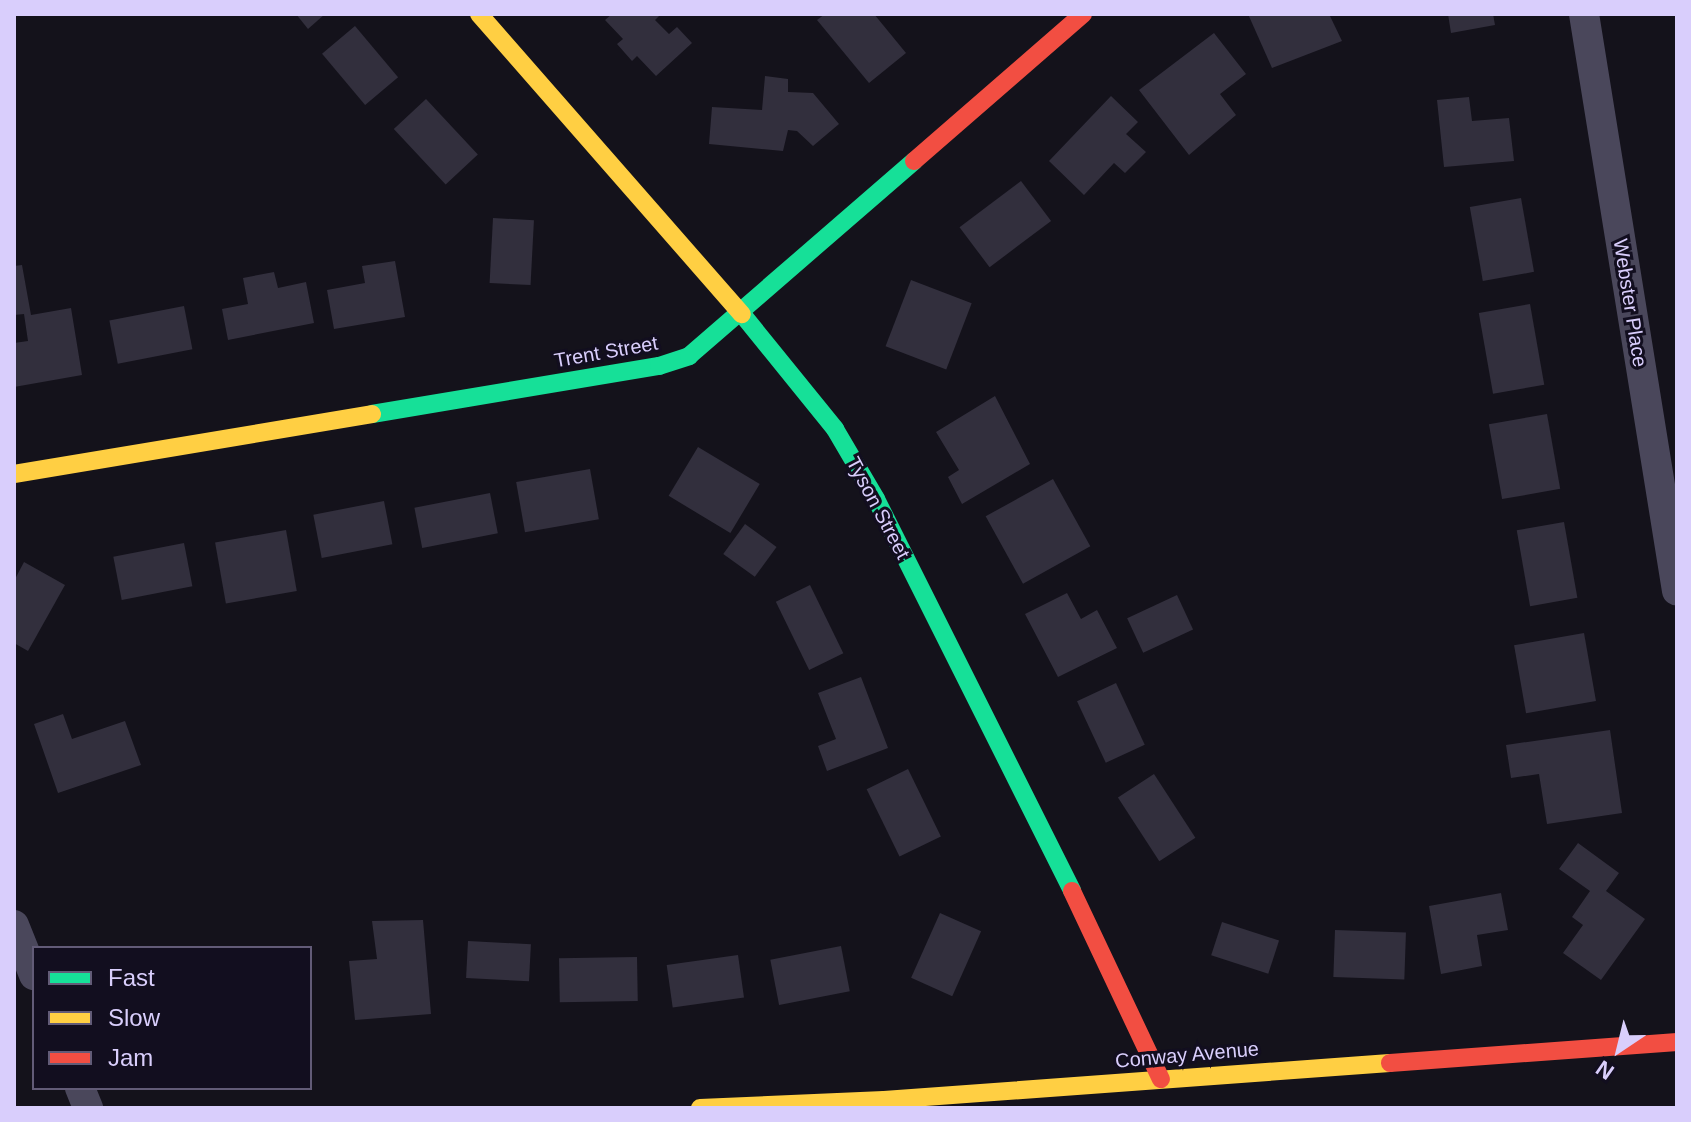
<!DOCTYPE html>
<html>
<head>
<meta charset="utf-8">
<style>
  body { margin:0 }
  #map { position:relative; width:1691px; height:1122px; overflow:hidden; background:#14121b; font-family:Helvetica,sans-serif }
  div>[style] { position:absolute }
  .building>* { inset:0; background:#322f3d; transform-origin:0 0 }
  .street>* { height:30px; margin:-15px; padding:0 15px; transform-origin:15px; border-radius:15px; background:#4a475b }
  .fast>* { height:18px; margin:-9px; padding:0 9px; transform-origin:9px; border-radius:9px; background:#16e098 }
  .slow>* { height:18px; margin:-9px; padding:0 9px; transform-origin:9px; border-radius:9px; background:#ffcf43 }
  .jam>* { height:18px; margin:-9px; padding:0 9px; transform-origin:9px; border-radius:9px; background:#f24e42 }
  span { translate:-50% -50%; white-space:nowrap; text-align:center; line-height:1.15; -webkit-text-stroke:6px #120e1f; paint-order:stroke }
  .street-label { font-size:20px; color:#d9cefc }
  .frame { position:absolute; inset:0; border:16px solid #d9cefc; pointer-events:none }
  .legend { position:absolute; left:32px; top:946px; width:280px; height:144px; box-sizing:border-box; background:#120e1f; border:2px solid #625b77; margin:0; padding:10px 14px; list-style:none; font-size:24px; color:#d9cefc }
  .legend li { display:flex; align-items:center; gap:16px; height:40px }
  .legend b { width:40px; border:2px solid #625b77 }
  .north { position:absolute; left:1579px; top:1010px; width:80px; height:80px; -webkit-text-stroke:6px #120e1f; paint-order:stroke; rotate:215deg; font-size:22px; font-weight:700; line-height:32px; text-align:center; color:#d9cefc }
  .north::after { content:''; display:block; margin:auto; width:28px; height:36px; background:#d9cefc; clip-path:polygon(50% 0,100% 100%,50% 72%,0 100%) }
</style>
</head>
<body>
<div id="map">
  <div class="building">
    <i style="clip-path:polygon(296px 14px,325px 14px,308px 29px)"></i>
    <i style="clip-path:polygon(612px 14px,661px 14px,655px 20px,669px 34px,677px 27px,692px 43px,656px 76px,637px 56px,632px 61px,617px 44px,623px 39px,605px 20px)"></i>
    <i style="clip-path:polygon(825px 14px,874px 14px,906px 53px,869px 83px,817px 20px)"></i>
    <i style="clip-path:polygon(1248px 14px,1329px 14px,1342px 41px,1272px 68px)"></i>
    <i style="clip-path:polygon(1448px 14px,1493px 14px,1495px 25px,1451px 33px)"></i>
    <i style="left:355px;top:26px;width:67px;height:43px;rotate:50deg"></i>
    <i style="clip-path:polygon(1214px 33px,1246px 74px,1220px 94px,1236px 115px,1189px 155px,1139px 90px)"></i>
    <i style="clip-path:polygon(765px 76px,788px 79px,788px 92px,813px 93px,839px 124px,813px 146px,797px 131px,788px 130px,783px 151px,709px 144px,712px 107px,762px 110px)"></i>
    <i style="clip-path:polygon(1111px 96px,1138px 122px,1126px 134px,1146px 152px,1125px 173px,1114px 163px,1084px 195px,1049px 161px)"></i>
    <i style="clip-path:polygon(1469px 97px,1472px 121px,1509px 118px,1514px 161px,1444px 167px,1437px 100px)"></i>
    <i style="left:426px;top:99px;width:76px;height:44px;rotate:47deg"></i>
    <i style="left:1021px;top:181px;width:50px;height:77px;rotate:53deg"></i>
    <i style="left:1521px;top:198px;width:75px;height:52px;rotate:80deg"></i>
    <i style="left:493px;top:218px;width:41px;height:65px;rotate:3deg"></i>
    <i style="clip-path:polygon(395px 261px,405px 317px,334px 329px,327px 290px,365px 283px,362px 266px)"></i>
    <i style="clip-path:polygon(22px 265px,31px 315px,71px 308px,82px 375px,14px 387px,14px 343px,28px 341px,24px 314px,14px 315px,14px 266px)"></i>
    <i style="clip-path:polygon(274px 272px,278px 288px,306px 282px,314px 323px,228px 340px,222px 309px,248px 304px,243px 278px)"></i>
    <i style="left:911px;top:280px;width:65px;height:71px;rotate:21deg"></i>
    <i style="left:1530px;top:304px;width:82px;height:52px;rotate:80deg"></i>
    <i style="left:184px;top:306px;width:44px;height:76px;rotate:79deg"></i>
    <i style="clip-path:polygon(995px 396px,1030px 464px,962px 504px,948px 477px,959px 470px,936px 432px)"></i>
    <i style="left:1547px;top:414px;width:76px;height:59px;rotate:80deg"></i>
    <i style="left:698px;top:447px;width:72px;height:57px;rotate:31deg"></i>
    <i style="left:590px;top:469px;width:51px;height:75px;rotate:80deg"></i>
    <i style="left:1053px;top:479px;width:77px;height:77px;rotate:61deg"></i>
    <i style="left:490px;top:493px;width:41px;height:77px;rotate:79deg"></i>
    <i style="left:384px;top:501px;width:44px;height:72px;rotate:79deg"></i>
    <i style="left:1564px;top:522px;width:77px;height:48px;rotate:80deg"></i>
    <i style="left:745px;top:524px;width:39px;height:37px;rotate:36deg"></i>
    <i style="left:286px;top:530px;width:62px;height:72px;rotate:80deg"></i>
    <i style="left:184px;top:543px;width:44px;height:72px;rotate:79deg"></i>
    <i style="clip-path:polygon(24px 562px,65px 585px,28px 651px,14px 643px,14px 581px)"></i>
    <i style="left:810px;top:585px;width:76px;height:38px;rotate:64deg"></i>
    <i style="clip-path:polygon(1067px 593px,1081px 619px,1097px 610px,1117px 648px,1058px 677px,1025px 614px)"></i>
    <i style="left:1177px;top:595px;width:38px;height:55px;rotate:65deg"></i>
    <i style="left:1584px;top:633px;width:69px;height:71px;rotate:80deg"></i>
    <i style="clip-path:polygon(861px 677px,888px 748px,827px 771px,818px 746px,836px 739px,818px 693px)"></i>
    <i style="left:1116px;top:683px;width:68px;height:43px;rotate:65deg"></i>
    <i style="clip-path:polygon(63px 714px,72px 739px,125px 721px,141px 765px,58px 793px,34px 724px)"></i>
    <i style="clip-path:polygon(1610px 730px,1622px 813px,1547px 824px,1539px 774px,1511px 778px,1506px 745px)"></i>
    <i style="left:908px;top:769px;width:75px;height:46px;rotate:64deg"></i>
    <i style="left:1154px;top:774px;width:76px;height:43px;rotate:57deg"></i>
    <i style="clip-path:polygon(1578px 843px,1619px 873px,1606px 891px,1645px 919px,1601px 980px,1563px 953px,1583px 925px,1572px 917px,1590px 891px,1559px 869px)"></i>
    <i style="clip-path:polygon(1501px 893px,1508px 930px,1477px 935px,1482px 966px,1441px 974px,1429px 906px)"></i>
    <i style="left:940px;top:913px;width:45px;height:71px;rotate:24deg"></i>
    <i style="clip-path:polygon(423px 920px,431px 1014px,355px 1020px,349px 961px,377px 959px,372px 921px)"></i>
    <i style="left:1222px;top:922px;width:60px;height:35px;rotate:18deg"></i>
    <i style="left:1335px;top:930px;width:71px;height:47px;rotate:2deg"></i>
    <i style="left:468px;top:941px;width:63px;height:37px;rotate:3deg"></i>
    <i style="left:841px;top:946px;width:46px;height:72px;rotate:79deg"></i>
    <i style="left:738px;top:955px;width:43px;height:72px;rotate:82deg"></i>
    <i style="left:637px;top:957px;width:44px;height:78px;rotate:89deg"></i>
  </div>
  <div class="street">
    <i style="left:1584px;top:14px;width:584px;rotate:80.84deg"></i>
    <i style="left:14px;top:925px;width:54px;rotate:68.2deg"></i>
    <i style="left:80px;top:1088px;width:22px;rotate:68deg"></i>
  </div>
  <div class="fast">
    <i style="left:742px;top:314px;width:148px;rotate:51deg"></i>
    <i style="left:835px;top:429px;width:81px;rotate:59.6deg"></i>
    <i style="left:876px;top:499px;width:438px;rotate:63.4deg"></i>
    <i style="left:372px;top:414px;width:291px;rotate:-9.5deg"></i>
    <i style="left:659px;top:366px;width:32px;rotate:-18deg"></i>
    <i style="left:689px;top:356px;width:298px;rotate:-40.9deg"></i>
  </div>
  <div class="slow">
    <i style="left:479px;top:14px;width:399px;rotate:48.8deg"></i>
    <i style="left:14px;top:474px;width:363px;rotate:-9.5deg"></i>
    <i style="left:700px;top:1108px;width:184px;rotate:-2.5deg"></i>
    <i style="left:884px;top:1100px;width:507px;rotate:-4.18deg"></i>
  </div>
  <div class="jam">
    <i style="left:914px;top:161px;width:224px;rotate:-41deg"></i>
    <i style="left:1072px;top:891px;width:208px;rotate:64.7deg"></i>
    <i style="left:1390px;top:1063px;width:288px;rotate:-4.2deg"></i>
  </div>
  <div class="street-label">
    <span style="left:1630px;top:303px;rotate:81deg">Webster Place</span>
    <span style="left:606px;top:352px;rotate:-10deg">Trent Street</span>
    <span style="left:878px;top:508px;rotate:62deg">Tyson Street</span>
    <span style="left:1187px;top:1055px;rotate:-5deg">Conway Avenue</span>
  </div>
  <div class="frame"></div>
  <ul class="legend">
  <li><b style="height:10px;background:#16e098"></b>Fast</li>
  <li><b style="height:10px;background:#ffcf43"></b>Slow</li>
  <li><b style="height:10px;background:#f24e42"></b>Jam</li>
  </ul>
  <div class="north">N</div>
</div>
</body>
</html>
